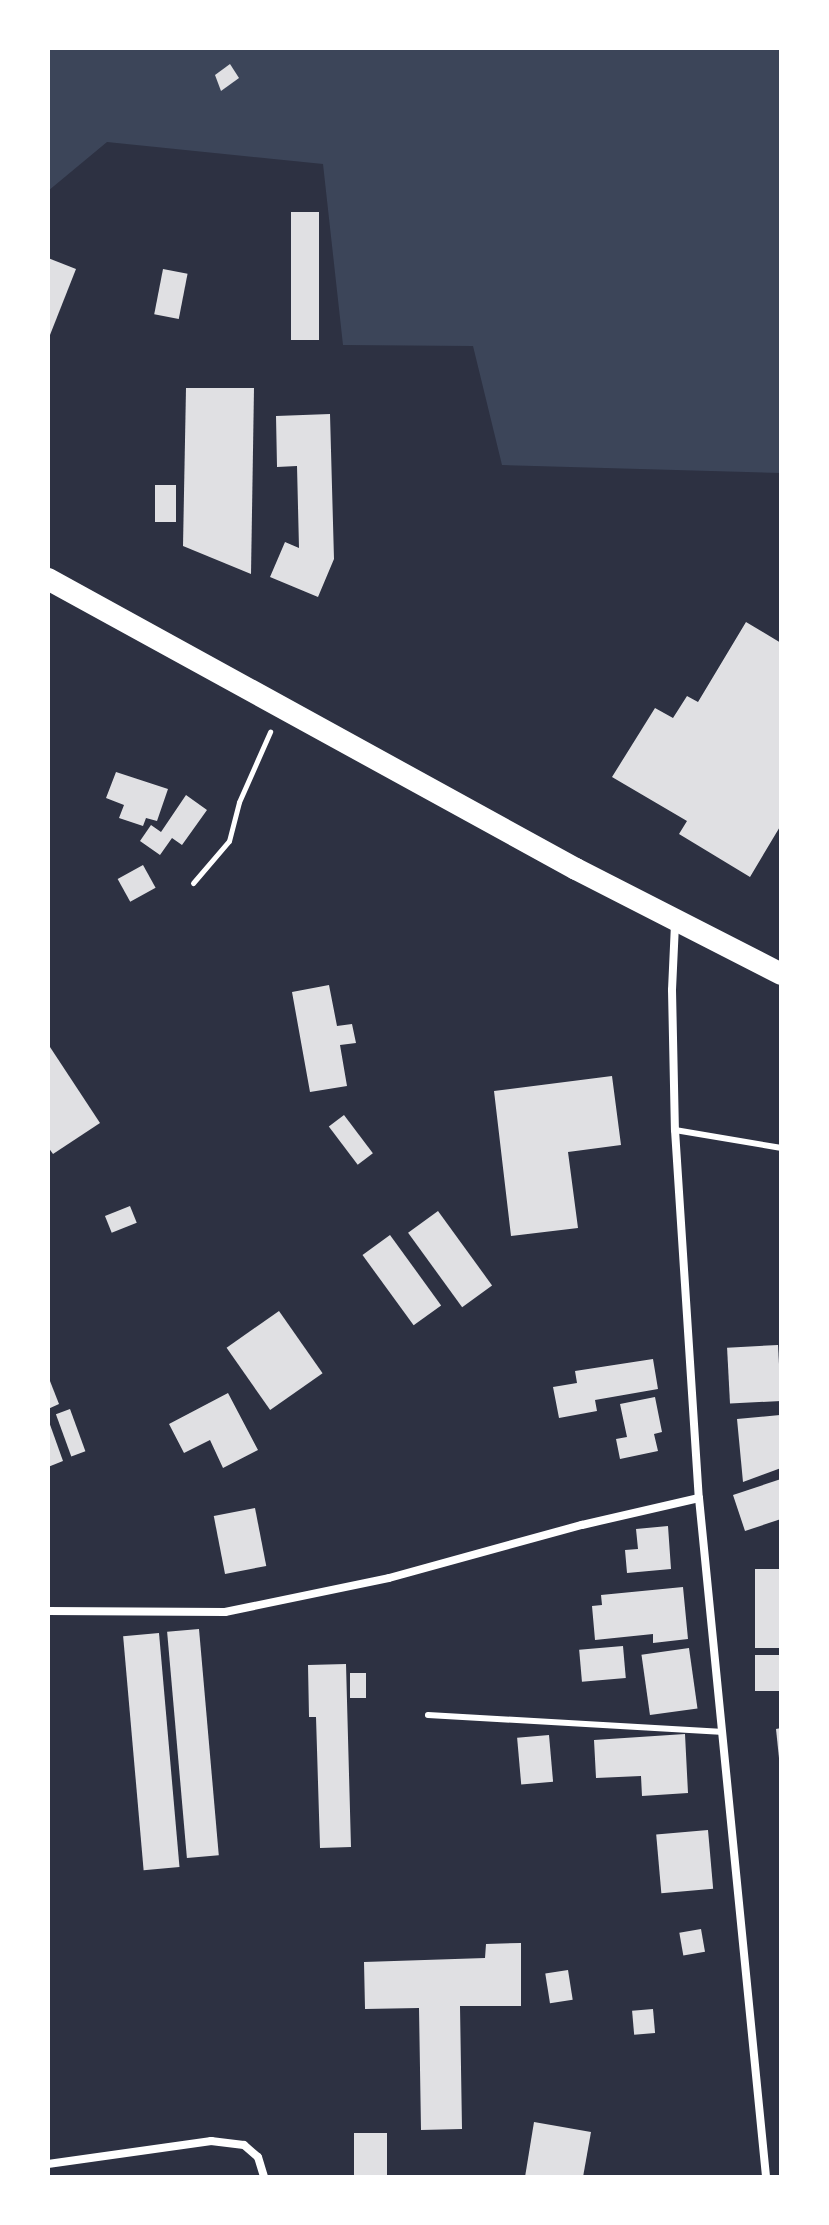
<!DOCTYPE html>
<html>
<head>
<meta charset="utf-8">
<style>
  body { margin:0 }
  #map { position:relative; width:829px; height:2225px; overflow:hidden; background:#2d3142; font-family:"Golos Text",sans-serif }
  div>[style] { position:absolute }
  .green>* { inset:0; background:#3c4559 }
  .building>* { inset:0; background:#e0e0e3; transform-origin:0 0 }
  .path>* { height:5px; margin:-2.5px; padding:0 2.5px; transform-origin:2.5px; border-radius:2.5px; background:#fff }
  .service>* { height:6px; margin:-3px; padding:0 3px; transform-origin:3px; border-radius:3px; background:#fff }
  .minor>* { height:8px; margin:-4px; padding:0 4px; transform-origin:4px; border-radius:4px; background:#fff }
  .trunk>* { height:22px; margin:-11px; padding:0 11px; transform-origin:11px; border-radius:11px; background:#fff }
  span { translate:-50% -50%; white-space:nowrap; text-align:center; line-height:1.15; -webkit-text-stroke:6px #fff; paint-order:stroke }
  .frame { position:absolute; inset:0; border:50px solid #fff; pointer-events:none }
</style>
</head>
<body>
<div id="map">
  <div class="green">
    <i style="clip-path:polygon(48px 48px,781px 48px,781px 473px,502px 465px,473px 346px,343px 345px,323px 164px,107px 142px,48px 191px)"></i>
  </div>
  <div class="building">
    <i style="clip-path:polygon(230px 64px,239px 78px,221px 91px,215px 75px)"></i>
    <i style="left:291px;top:212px;width:28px;height:128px"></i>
    <i style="clip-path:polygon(48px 258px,76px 269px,48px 340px)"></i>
    <i style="left:163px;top:269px;width:25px;height:46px;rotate:11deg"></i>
    <i style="clip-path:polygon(186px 388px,254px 388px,251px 574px,183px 546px)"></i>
    <i style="clip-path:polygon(330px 414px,334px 559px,318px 597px,270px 577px,285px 542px,299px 548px,297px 466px,277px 467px,276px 416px)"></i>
    <i style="left:176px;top:485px;width:37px;height:21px;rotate:90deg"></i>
    <i style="clip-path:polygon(746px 622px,781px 643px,781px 825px,750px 877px,679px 834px,687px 821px,612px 777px,655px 708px,673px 718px,687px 696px,698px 702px)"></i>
    <i style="clip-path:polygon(116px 772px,168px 789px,157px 821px,146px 818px,143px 826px,119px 818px,124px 805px,106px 798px)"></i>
    <i style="clip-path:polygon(186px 795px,207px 810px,182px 845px,172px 838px,160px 855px,140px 841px,151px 825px,161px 832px)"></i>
    <i style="left:143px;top:865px;width:26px;height:29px;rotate:61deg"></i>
    <i style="clip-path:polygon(329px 985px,337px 1026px,352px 1024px,356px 1043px,340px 1045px,347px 1086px,310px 1092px,292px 992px)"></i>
    <i style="clip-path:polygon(48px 1044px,100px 1123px,53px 1154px,48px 1147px)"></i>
    <i style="clip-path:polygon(612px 1076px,621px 1145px,568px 1152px,578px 1228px,511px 1236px,494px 1091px)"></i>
    <i style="left:344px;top:1115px;width:48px;height:19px;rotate:53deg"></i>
    <i style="left:130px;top:1206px;width:18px;height:27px;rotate:68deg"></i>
    <i style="left:438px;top:1211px;width:92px;height:37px;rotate:54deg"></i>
    <i style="left:390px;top:1235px;width:87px;height:34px;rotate:54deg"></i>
    <i style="left:279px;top:1311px;width:76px;height:64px;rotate:55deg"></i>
    <i style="left:778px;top:1345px;width:56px;height:51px;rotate:87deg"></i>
    <i style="clip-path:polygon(653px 1359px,658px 1389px,595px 1400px,597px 1411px,559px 1418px,553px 1387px,577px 1383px,575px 1371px)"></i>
    <i style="clip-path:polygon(48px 1376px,59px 1404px,48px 1409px)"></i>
    <i style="clip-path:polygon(228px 1393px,258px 1450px,223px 1468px,210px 1440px,184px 1453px,169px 1424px)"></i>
    <i style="clip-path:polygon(655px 1397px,662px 1432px,654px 1434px,658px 1451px,620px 1459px,616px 1439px,627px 1437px,620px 1404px)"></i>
    <i style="left:70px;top:1409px;width:45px;height:15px;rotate:70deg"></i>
    <i style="clip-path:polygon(780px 1415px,781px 1468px,743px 1482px,737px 1419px)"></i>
    <i style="clip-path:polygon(48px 1419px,63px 1461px,48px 1467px)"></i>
    <i style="clip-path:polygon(781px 1479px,781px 1519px,745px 1531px,733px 1495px)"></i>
    <i style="left:255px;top:1508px;width:59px;height:42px;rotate:79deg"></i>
    <i style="clip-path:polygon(668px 1526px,671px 1569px,627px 1573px,625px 1550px,638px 1549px,636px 1529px)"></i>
    <i style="left:755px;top:1569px;width:26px;height:79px"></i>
    <i style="clip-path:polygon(683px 1587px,688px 1639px,653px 1643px,653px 1634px,595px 1640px,592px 1606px,602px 1605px,601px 1595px)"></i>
    <i style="left:199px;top:1629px;width:227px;height:32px;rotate:85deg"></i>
    <i style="left:159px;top:1633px;width:235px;height:36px;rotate:85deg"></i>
    <i style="left:623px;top:1646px;width:32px;height:44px;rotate:85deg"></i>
    <i style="left:689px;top:1648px;width:61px;height:48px;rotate:82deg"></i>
    <i style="left:781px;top:1655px;width:36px;height:26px;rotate:90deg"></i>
    <i style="clip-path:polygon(346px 1664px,351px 1847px,320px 1848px,316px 1717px,309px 1717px,308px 1665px)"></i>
    <i style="left:366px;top:1673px;width:25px;height:16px;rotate:90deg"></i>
    <i style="clip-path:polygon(781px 1728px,781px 1758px,779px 1758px,776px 1729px)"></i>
    <i style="clip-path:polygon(685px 1734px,688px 1793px,642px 1796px,641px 1776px,596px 1778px,594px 1740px)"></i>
    <i style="left:549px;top:1735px;width:47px;height:32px;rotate:85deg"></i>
    <i style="left:708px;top:1830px;width:59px;height:52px;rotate:85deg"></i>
    <i style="left:701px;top:1929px;width:23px;height:22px;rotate:80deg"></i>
    <i style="clip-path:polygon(521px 1943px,521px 2006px,460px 2006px,462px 2129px,421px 2130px,419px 2008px,365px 2009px,364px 1962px,485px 1958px,486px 1944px)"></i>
    <i style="left:568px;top:1970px;width:30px;height:23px;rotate:81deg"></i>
    <i style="left:653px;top:2009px;width:24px;height:21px;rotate:85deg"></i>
    <i style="clip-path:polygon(534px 2122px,591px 2132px,583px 2177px,525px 2177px)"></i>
    <i style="left:354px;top:2133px;width:33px;height:44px"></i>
  </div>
  <div class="path">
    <i style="left:193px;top:883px;width:55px;rotate:-49.4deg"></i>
    <i style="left:229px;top:841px;width:40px;rotate:-75.6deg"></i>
    <i style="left:239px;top:802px;width:77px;rotate:-66.1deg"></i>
  </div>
  <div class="service">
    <i style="left:675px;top:1130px;width:108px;rotate:9.6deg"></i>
    <i style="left:428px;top:1715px;width:292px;rotate:3.3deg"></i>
  </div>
  <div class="minor">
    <i style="left:675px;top:924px;width:66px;rotate:92.6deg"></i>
    <i style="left:672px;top:990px;width:140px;rotate:88.8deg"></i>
    <i style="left:675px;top:1130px;width:369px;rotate:86.3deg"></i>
    <i style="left:699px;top:1498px;width:682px;rotate:84.36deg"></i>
    <i style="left:48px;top:1611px;width:177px;rotate:0.3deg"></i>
    <i style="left:225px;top:1612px;width:167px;rotate:-11.7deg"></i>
    <i style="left:389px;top:1578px;width:200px;rotate:-15.4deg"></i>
    <i style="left:582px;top:1525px;width:120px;rotate:-13deg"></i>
    <i style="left:48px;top:2164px;width:165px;rotate:-8deg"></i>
    <i style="left:211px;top:2141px;width:33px;rotate:7deg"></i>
    <i style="left:244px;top:2145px;width:18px;rotate:41deg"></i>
    <i style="left:258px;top:2157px;width:21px;rotate:73deg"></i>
  </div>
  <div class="trunk">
    <i style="left:48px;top:579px;width:602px;rotate:28.78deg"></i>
    <i style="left:576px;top:869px;width:230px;rotate:27.1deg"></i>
  </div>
  <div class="frame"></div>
</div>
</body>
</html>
